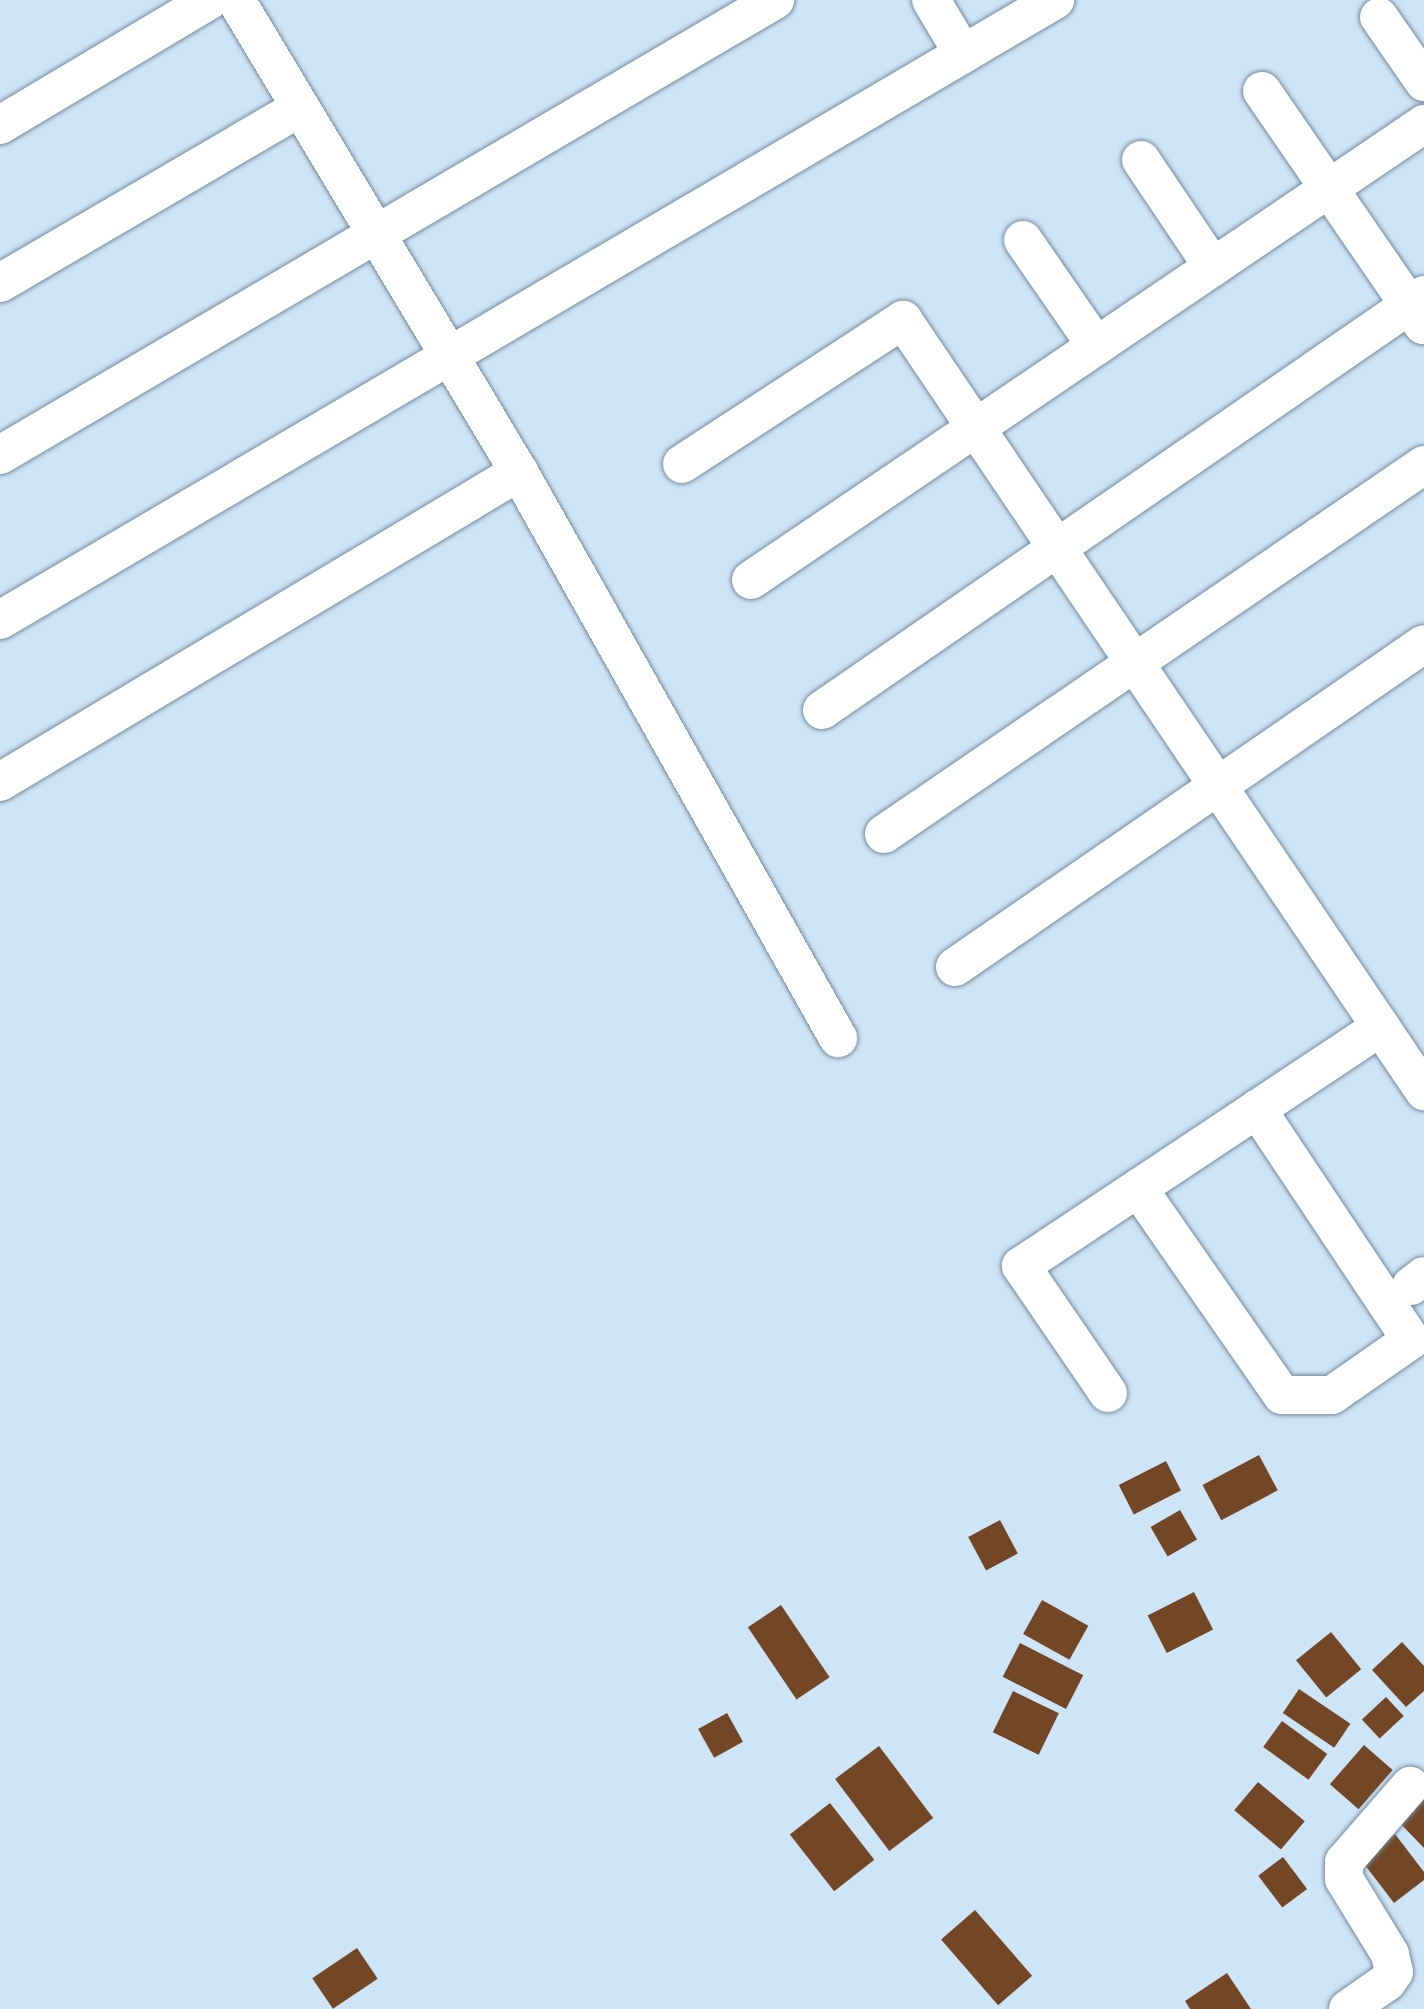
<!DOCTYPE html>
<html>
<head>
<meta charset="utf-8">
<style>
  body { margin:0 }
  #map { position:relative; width:1424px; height:2009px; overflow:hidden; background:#cee5f8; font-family:"Space Grotesk",sans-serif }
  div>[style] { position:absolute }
  .building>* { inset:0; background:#734725; transform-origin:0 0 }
  .roads { filter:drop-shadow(0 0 2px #758a9b) drop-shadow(0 0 2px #758a9b) }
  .minor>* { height:38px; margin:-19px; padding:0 19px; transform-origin:19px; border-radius:19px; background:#fff }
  span { translate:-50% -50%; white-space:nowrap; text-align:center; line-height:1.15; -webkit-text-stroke:7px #cee5f8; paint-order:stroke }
</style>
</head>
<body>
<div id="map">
  <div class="building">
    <i style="left:1259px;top:1455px;width:40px;height:64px;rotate:62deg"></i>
    <i style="left:1166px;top:1461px;width:33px;height:53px;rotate:63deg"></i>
    <i style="left:1180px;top:1510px;width:34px;height:34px;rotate:60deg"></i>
    <i style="left:1000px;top:1520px;width:38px;height:36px;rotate:62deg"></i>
    <i style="left:1194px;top:1592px;width:42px;height:52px;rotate:63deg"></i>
    <i style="left:1042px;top:1600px;width:53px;height:39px;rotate:29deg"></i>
    <i style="left:781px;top:1605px;width:87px;height:40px;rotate:56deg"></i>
    <i style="left:1331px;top:1632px;width:48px;height:45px;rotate:51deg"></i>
    <i style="clip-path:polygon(1402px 1642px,1424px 1666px,1424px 1691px,1406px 1707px,1372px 1670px)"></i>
    <i style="left:1020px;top:1643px;width:71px;height:38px;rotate:27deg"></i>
    <i style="left:1299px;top:1689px;width:62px;height:29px;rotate:34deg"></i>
    <i style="left:1013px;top:1691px;width:51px;height:46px;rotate:26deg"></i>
    <i style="left:1386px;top:1697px;width:26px;height:33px;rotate:47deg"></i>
    <i style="left:727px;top:1713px;width:33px;height:33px;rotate:61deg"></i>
    <i style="left:1282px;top:1721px;width:56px;height:32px;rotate:36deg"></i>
    <i style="left:1364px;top:1745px;width:38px;height:52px;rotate:41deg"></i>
    <i style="left:879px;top:1746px;width:90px;height:55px;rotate:53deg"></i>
    <i style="left:1258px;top:1782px;width:61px;height:37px;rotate:40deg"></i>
    <i style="clip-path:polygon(1424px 1798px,1424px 1848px,1396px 1819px)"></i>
    <i style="left:830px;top:1803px;width:72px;height:51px;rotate:52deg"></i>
    <i style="clip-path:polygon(1395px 1834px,1424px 1872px,1424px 1880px,1394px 1903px,1361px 1860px)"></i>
    <i style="left:1283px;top:1857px;width:40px;height:31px;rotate:53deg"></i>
    <i style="left:975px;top:1910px;width:87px;height:45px;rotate:49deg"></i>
    <i style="left:357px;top:1948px;width:37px;height:54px;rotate:56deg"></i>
    <i style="clip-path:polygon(1227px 1973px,1251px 2009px,1190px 2009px,1185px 2001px)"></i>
  </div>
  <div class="roads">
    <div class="minor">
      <i style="left:236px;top:0;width:550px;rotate:59.05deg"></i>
      <i style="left:519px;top:472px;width:650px;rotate:60.59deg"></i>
      <i style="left:931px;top:0;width:63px;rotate:59.3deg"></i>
      <i style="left:1379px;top:17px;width:79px;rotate:55.3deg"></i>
      <i style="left:1262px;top:91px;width:284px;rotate:55.5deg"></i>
      <i style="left:0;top:125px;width:244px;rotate:-30.8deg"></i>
      <i style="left:1141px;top:160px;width:129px;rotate:56.1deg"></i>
      <i style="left:1023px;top:240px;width:129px;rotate:55.4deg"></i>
      <i style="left:0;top:283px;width:347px;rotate:-30.3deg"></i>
      <i style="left:0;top:455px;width:899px;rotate:-30.42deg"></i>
      <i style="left:682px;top:464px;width:264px;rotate:-33.1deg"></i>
      <i style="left:903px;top:320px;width:931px;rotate:55.95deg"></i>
      <i style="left:751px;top:580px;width:813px;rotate:-34.12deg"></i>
      <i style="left:0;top:620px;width:1224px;rotate:-30.44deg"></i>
      <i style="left:822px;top:710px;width:731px;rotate:-34.58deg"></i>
      <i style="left:0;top:782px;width:605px;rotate:-30.85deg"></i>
      <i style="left:884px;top:834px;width:654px;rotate:-34.35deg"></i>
      <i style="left:955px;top:967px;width:569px;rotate:-34.56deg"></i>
      <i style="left:1138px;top:1188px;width:252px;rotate:55.2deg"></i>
      <i style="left:1282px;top:1395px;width:50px"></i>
      <i style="left:1332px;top:1395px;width:96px;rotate:-34.8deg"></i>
      <i style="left:1411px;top:1340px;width:278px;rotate:-123.7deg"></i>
      <i style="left:1411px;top:1286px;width:16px;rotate:-38deg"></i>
      <i style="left:1108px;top:1393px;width:154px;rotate:-124.4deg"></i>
      <i style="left:1021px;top:1266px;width:432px;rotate:-33.6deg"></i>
      <i style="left:1348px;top:2009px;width:47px;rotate:-34.7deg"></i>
      <i style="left:1387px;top:1982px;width:12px;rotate:-55deg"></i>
      <i style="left:1394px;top:1972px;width:18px;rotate:-103deg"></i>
      <i style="left:1390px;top:1954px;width:88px;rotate:-121.5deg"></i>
      <i style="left:1344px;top:1879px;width:17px;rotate:-90deg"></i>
      <i style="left:1344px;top:1862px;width:101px;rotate:-49deg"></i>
    </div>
  </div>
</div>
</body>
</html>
